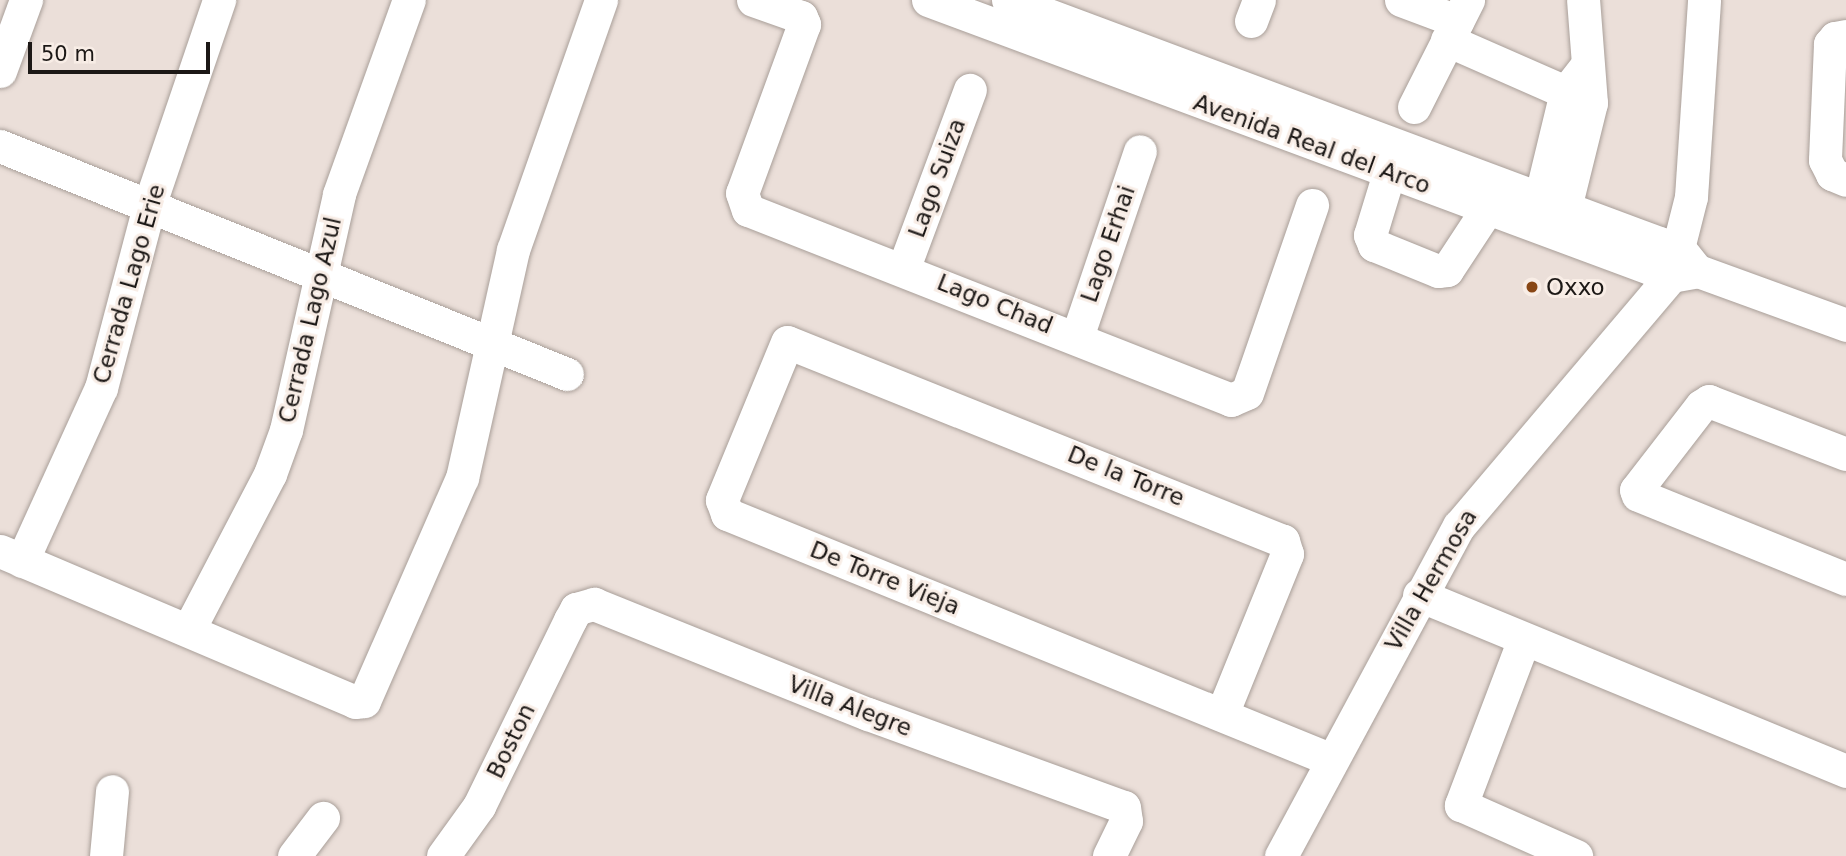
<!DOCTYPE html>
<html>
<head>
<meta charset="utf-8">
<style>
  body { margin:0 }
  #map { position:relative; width:1846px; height:856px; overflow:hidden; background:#ebdfd9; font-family:"DejaVu Sans",sans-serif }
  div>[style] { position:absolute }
  .roads { filter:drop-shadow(0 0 2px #a99f99) drop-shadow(0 0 2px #a99f99) }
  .minor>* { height:33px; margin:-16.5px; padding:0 16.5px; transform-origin:16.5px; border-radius:16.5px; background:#fff }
  .dots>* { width:19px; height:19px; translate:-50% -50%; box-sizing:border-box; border:4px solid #f8ede6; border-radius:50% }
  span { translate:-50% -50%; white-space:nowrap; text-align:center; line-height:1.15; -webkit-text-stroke:6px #f8ede6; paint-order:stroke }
  .street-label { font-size:23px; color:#1c1816 }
  .poi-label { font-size:23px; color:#1c1816 }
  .left { translate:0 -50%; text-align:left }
  .scale { position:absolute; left:28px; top:42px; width:182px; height:32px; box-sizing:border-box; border:4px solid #1c1816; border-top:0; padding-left:9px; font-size:21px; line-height:24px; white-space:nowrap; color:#1c1816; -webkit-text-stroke:5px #f8ede6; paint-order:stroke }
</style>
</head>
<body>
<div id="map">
  <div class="roads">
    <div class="minor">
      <i style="left:753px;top:0;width:51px;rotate:19.5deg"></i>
      <i style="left:801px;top:17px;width:8px;rotate:67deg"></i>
      <i style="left:804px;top:24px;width:180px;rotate:110.1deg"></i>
      <i style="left:742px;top:193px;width:18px;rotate:71deg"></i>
      <i style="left:748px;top:210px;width:519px;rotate:21.47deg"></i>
      <i style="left:1231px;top:400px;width:17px;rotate:-24deg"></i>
      <i style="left:1247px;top:393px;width:199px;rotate:-70.9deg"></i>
      <i style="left:928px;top:0;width:772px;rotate:20.38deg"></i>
      <i style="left:1652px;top:269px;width:20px;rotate:20deg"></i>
      <i style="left:1671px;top:276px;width:27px;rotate:-10deg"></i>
      <i style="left:1698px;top:271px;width:158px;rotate:20deg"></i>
      <i style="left:1008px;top:0;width:695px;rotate:20.47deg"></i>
      <i style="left:1659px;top:243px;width:23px;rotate:20deg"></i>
      <i style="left:1681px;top:251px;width:21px;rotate:51deg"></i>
      <i style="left:1401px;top:0;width:60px;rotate:20.6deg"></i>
      <i style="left:1251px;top:21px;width:22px;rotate:-69deg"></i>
      <i style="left:1846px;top:36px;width:11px;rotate:170deg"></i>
      <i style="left:1835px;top:38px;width:8px;rotate:130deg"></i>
      <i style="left:1830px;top:44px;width:116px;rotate:92.5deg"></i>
      <i style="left:1825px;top:160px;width:16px;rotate:63deg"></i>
      <i style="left:1832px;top:174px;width:15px;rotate:23deg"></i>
      <i style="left:1447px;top:40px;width:152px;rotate:23.7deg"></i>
      <i style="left:0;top:71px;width:76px;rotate:-69.9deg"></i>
      <i style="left:1414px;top:107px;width:120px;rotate:-63.2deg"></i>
      <i style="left:0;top:146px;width:611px;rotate:21.91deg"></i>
      <i style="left:1389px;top:173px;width:65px;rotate:107deg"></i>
      <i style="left:1370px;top:235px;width:11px;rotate:68deg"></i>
      <i style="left:1374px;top:245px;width:69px;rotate:22.1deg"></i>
      <i style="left:1438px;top:271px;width:9px;rotate:-6deg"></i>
      <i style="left:1447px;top:270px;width:73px;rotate:-56.7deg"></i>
      <i style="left:1536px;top:216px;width:128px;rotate:-76.4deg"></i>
      <i style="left:1566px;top:92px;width:34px;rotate:-52deg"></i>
      <i style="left:1560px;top:228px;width:129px;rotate:-76.1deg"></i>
      <i style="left:1591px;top:103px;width:103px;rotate:-94.4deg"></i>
      <i style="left:904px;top:267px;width:189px;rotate:-69.6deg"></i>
      <i style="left:1077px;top:337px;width:196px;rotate:-71.3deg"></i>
      <i style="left:1846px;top:454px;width:147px;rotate:-158.9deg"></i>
      <i style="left:1709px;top:401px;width:9px;rotate:148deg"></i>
      <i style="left:1701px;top:406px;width:106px;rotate:127.7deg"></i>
      <i style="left:1636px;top:490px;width:5px;rotate:68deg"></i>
      <i style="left:1638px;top:495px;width:224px;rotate:22deg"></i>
      <i style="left:0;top:551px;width:386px;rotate:23deg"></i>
      <i style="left:355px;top:702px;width:9px;rotate:-6deg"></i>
      <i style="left:364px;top:701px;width:244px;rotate:-66.3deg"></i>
      <i style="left:462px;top:478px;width:234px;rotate:-77.4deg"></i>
      <i style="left:513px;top:250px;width:265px;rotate:-70.6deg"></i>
      <i style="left:22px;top:561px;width:190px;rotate:-65.5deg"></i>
      <i style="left:101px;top:388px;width:188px;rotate:-75.2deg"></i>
      <i style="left:149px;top:206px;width:218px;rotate:-71.2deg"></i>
      <i style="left:1419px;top:595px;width:462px;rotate:22.4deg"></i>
      <i style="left:189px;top:629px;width:175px;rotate:-62.4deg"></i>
      <i style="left:270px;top:474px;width:47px;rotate:-70deg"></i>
      <i style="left:286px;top:430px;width:242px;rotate:-77.3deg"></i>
      <i style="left:339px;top:194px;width:206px;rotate:-70.2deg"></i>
      <i style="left:1524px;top:639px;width:178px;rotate:110.8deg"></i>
      <i style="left:1461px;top:805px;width:126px;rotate:23.9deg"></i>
      <i style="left:1222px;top:714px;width:173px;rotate:-67.9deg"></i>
      <i style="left:1287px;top:554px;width:14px;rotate:-107deg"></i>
      <i style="left:1283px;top:541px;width:534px;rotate:-158.14deg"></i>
      <i style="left:787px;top:342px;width:171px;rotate:112.4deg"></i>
      <i style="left:722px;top:500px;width:15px;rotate:70deg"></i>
      <i style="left:727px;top:514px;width:653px;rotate:22.13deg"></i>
      <i style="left:106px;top:856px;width:65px;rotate:-84.7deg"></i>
      <i style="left:294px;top:856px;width:48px;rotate:-52.7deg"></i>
      <i style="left:443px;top:856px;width:62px;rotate:-54.2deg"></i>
      <i style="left:479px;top:806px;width:207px;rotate:-63.9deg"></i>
      <i style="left:570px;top:620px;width:13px;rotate:-61deg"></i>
      <i style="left:576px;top:609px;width:19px;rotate:-16deg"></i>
      <i style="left:594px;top:604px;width:295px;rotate:21.9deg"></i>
      <i style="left:868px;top:714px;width:272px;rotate:20deg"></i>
      <i style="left:1124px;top:807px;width:14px;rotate:82deg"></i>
      <i style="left:1126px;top:821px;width:39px;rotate:116deg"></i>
      <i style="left:1281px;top:856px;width:375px;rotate:-61.7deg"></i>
      <i style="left:1459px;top:526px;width:328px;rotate:-49.7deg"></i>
      <i style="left:1671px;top:276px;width:81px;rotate:-75.8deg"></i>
      <i style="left:1691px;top:197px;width:197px;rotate:-86.2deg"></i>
    </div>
  </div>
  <div class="dots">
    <i style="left:1532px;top:287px;background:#884614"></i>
  </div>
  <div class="street-label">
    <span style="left:1312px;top:144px;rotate:20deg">Avenida Real del Arco</span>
    <span style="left:937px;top:178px;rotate:-70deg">Lago Suiza</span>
    <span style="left:1108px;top:244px;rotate:-71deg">Lago Erhai</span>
    <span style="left:129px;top:284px;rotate:-74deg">Cerrada Lago Erie</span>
    <span style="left:995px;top:304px;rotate:22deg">Lago Chad</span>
    <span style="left:310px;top:320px;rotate:-77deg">Cerrada Lago Azul</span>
    <span style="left:1126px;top:476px;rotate:22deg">De la Torre</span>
    <span style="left:885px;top:578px;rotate:22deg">De Torre Vieja</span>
    <span style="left:1431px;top:580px;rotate:-60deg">Villa Hermosa</span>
    <span style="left:850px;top:706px;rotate:21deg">Villa Alegre</span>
    <span style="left:511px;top:741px;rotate:-64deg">Boston</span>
  </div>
  <div class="poi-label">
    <span class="left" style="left:1546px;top:287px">Oxxo</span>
  </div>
  <div class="scale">50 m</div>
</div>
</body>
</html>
